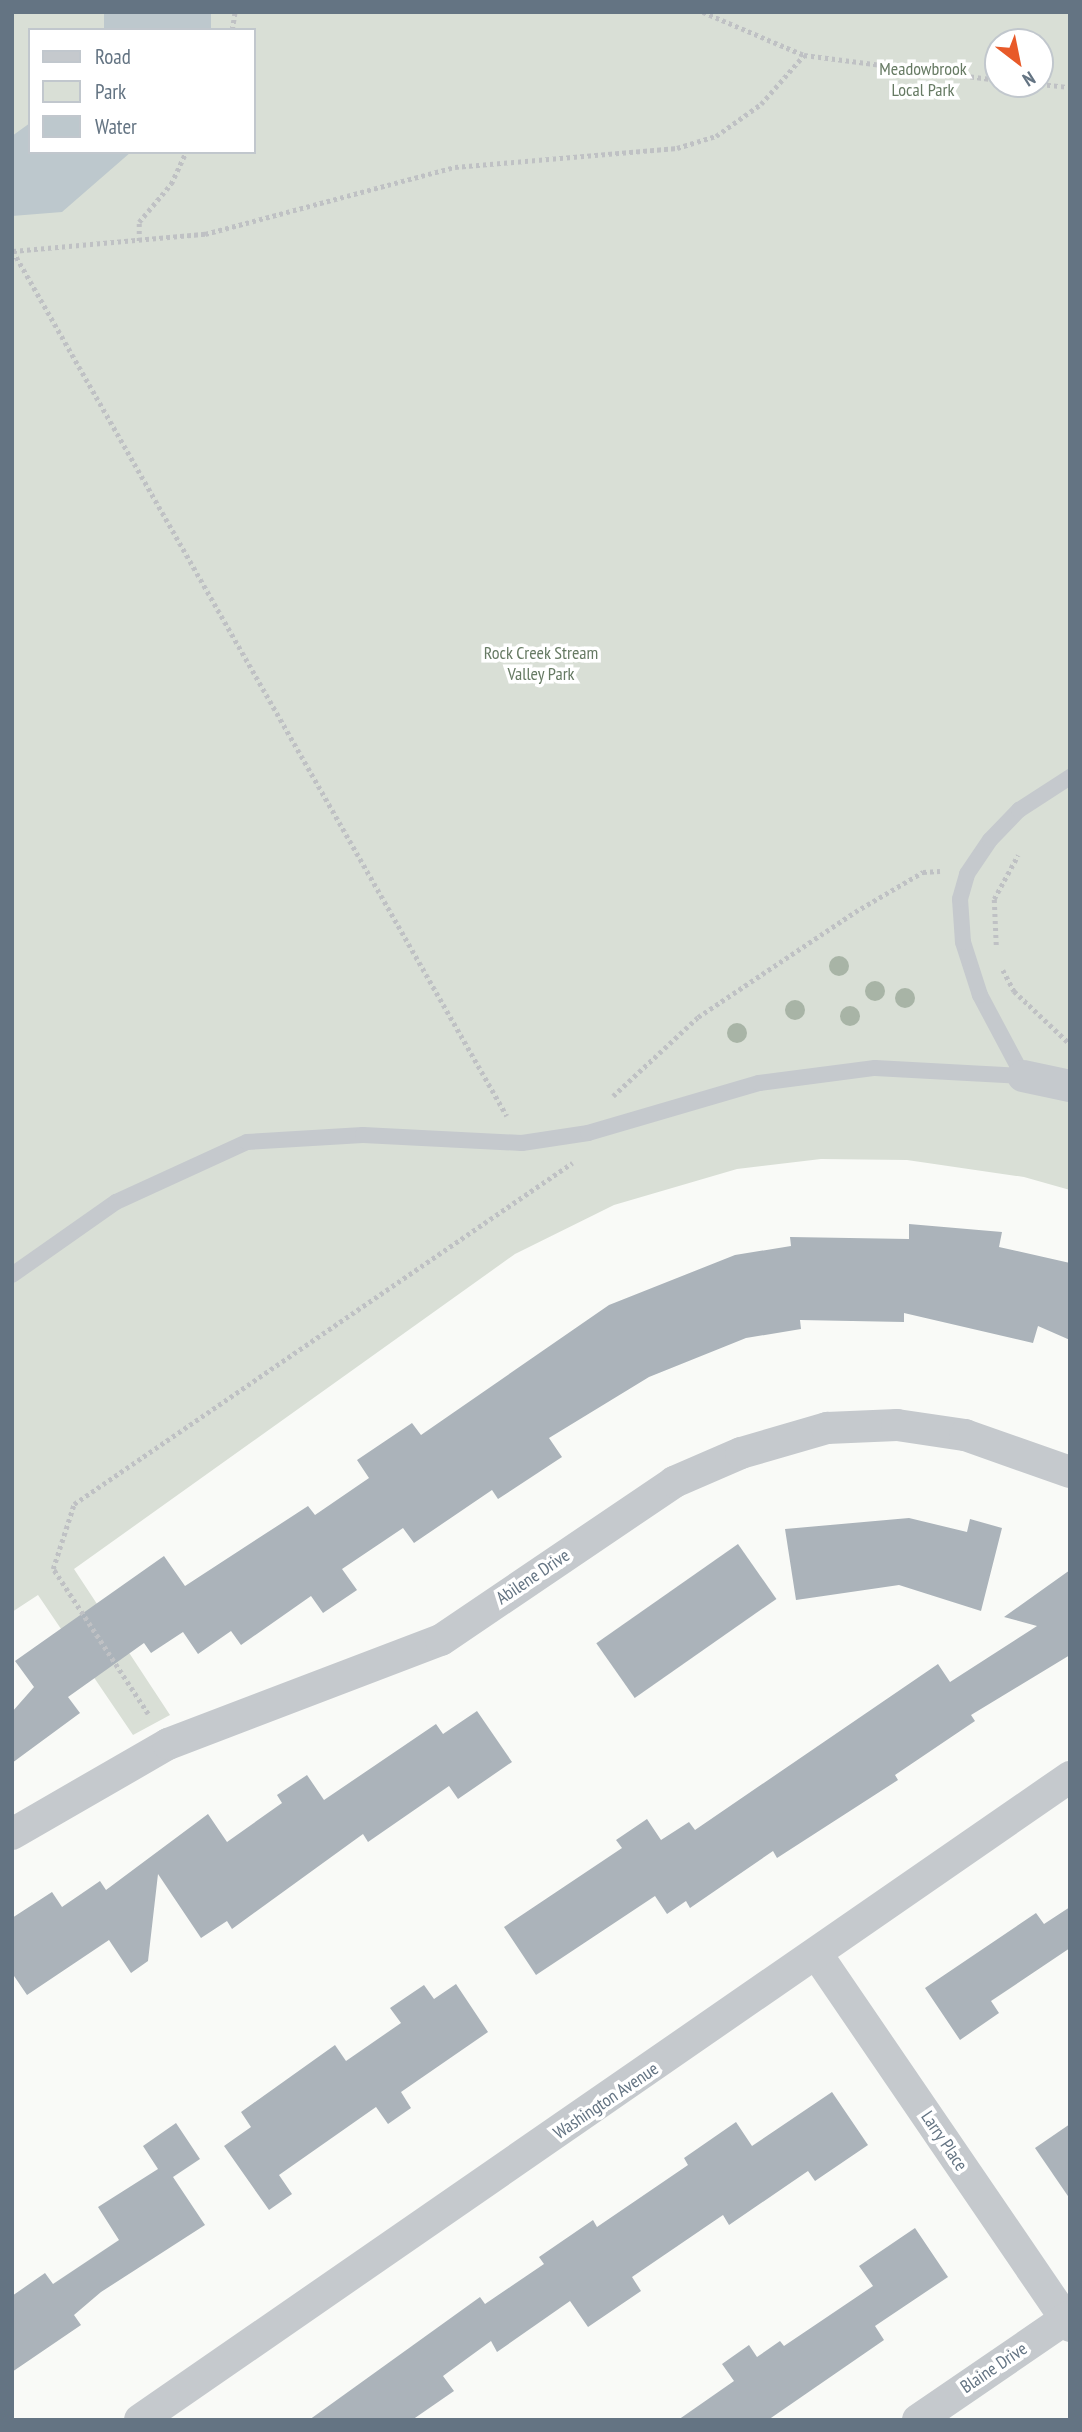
<!DOCTYPE html>
<html>
<head>
<meta charset="utf-8">
<style>
  body { margin:0 }
  #map { position:relative; width:1082px; height:2432px; overflow:hidden; background:#f9faf7; font-family:"PT Sans Narrow",sans-serif }
  div>[style] { position:absolute }
  .green>* { inset:0; background:#d9dfd6 }
  .water>* { inset:0; background:#bdc8cd; transform-origin:0 0 }
  .building>* { inset:0; background:#abb3ba; transform-origin:0 0 }
  .path>* { height:4.5px; margin-top:-2.25px; transform-origin:0; background:repeating-linear-gradient(90deg,#bfc1c4 0 3.5px,transparent 0 7px) }
  .lane>* { height:16px; margin:-8px; padding:0 8px; transform-origin:8px; border-radius:8px; background:#c5c9cd }
  .street>* { height:32px; margin:-16px; padding:0 16px; transform-origin:16px; border-radius:16px; background:#c5c9cd }
  .trees>* { width:20px; height:20px; margin:-10px; border-radius:50%; background:#a8b4a6 }
  span { translate:-50% -50%; white-space:nowrap; text-align:center; line-height:1.15; -webkit-text-stroke:7px #fff; paint-order:stroke }
  .park-label { font-size:18px; color:#667a63 }
  .street-label { font-size:18px; color:#647483 }
  .frame { position:absolute; inset:0; border:14px solid #647483; pointer-events:none }
  .legend { position:absolute; left:28px; top:28px; width:228px; height:126px; box-sizing:border-box; background:#fff; border:2px solid #c1c7cd; margin:0; padding:9px 12px; list-style:none; font-size:21px; color:#647483 }
  .legend li { display:flex; align-items:center; gap:14px; height:35px }
  .legend b { width:35px; border:2px solid #c1c7cd }
  .north { position:absolute; left:984px; top:28px; width:70px; height:70px; box-sizing:border-box; background:#fff; border:2px solid #c1c7cd; border-radius:50%; rotate:148deg; font-size:19px; font-weight:700; line-height:28px; text-align:center; color:#647483 }
  .north::after { content:''; display:block; margin:auto; width:24px; height:32px; background:#e85a29; clip-path:polygon(50% 0,100% 100%,50% 72%,0 100%) }
</style>
</head>
<body>
<div id="map">
  <div class="green">
    <i style="clip-path:polygon(evenodd,12px 12px,1070px 12px,1070px 1190px,1024px 1177px,907px 1160px,821px 1159px,737px 1169px,614px 1205px,515px 1254px,74px 1569px,170px 1715px,133px 1735px,38px 1595px,12px 1612px,12px 12px,30px 30px,254px 30px,254px 152px,30px 152px,30px 30px,12px 12px,998px 42px,1040px 42px,1040px 84px,998px 84px,998px 42px)"></i>
  </div>
  <div class="water">
    <i style="left:104px;top:12px;width:107px;height:19px"></i>
    <i style="clip-path:polygon(30px 123px,30px 152px,131px 152px,62px 212px,12px 216px,12px 136px)"></i>
  </div>
  <div class="building">
    <i style="clip-path:polygon(909px 1224px,1002px 1232px,999px 1247px,1070px 1263px,1070px 1340px,1038px 1326px,1033px 1343px,904px 1313px,904px 1322px,800px 1320px,801px 1329px,746px 1338px,649px 1377px,549px 1438px,562px 1457px,498px 1499px,492px 1490px,414px 1543px,403px 1528px,342px 1569px,357px 1590px,323px 1613px,311px 1596px,241px 1645px,231px 1631px,198px 1654px,183px 1632px,151px 1653px,144px 1643px,68px 1697px,80px 1713px,12px 1763px,12px 1712px,34px 1687px,15px 1661px,164px 1556px,185px 1586px,308px 1506px,315px 1515px,369px 1478px,357px 1460px,412px 1423px,421px 1435px,609px 1305px,735px 1255px,791px 1246px,790px 1237px,909px 1239px)"></i>
    <i style="clip-path:polygon(909px 1518px,967px 1532px,970px 1519px,1002px 1528px,981px 1611px,899px 1585px,796px 1600px,785px 1529px)"></i>
    <i style="left:738px;top:1544px;width:67px;height:173px;rotate:55deg"></i>
    <i style="clip-path:polygon(1070px 1570px,1070px 1655px,971px 1715px,975px 1721px,895px 1775px,898px 1780px,777px 1858px,773px 1851px,690px 1908px,686px 1901px,667px 1914px,655px 1896px,536px 1975px,504px 1927px,622px 1848px,616px 1840px,647px 1819px,661px 1840px,689px 1822px,695px 1830px,938px 1664px,950px 1682px,1037px 1626px,1004px 1617px)"></i>
    <i style="clip-path:polygon(477px 1711px,512px 1762px,458px 1799px,449px 1786px,368px 1842px,363px 1834px,232px 1929px,227px 1921px,201px 1938px,158px 1874px,148px 1961px,131px 1973px,109px 1940px,27px 1995px,12px 1973px,12px 1918px,52px 1892px,62px 1907px,100px 1881px,106px 1890px,208px 1814px,227px 1842px,282px 1803px,277px 1795px,307px 1775px,324px 1800px,436px 1724px,443px 1734px)"></i>
    <i style="clip-path:polygon(1070px 1907px,1070px 1948px,991px 2001px,999px 2013px,960px 2040px,925px 1988px,1036px 1913px,1044px 1924px)"></i>
    <i style="clip-path:polygon(456px 1984px,488px 2032px,401px 2092px,411px 2108px,388px 2124px,376px 2107px,279px 2175px,292px 2194px,269px 2210px,224px 2146px,251px 2127px,241px 2112px,335px 2045px,346px 2061px,401px 2023px,390px 2008px,424px 1985px,434px 1999px)"></i>
    <i style="clip-path:polygon(832px 2092px,868px 2145px,815px 2181px,808px 2171px,729px 2225px,723px 2215px,632px 2277px,641px 2291px,588px 2327px,570px 2301px,497px 2352px,491px 2341px,443px 2376px,454px 2391px,412px 2420px,309px 2420px,480px 2297px,485px 2304px,544px 2264px,539px 2257px,593px 2220px,597px 2227px,688px 2165px,684px 2158px,736px 2122px,752px 2146px)"></i>
    <i style="clip-path:polygon(176px 2123px,200px 2159px,173px 2177px,205px 2225px,101px 2292px,74px 2315px,81px 2325px,12px 2372px,12px 2296px,45px 2273px,53px 2284px,119px 2240px,98px 2207px,158px 2169px,143px 2146px)"></i>
    <i style="clip-path:polygon(1070px 2124px,1070px 2199px,1035px 2148px)"></i>
    <i style="clip-path:polygon(915px 2228px,948px 2277px,875px 2326px,884px 2340px,768px 2420px,678px 2420px,734px 2381px,722px 2364px,749px 2345px,757px 2357px,780px 2341px,784px 2346px,873px 2286px,859px 2266px)"></i>
  </div>
  <div class="path">
    <i style="left:703px;top:12px;width:110px;rotate:23.1deg"></i>
    <i style="left:804px;top:55px;width:196px;rotate:7.3deg"></i>
    <i style="left:232px;top:30px;width:18px;rotate:-81deg"></i>
    <i style="left:1040px;top:84px;width:30px;rotate:6deg"></i>
    <i style="left:139px;top:241px;width:19px;rotate:-90deg"></i>
    <i style="left:139px;top:222px;width:50px;rotate:-49.9deg"></i>
    <i style="left:171px;top:184px;width:35px;rotate:-65deg"></i>
    <i style="left:13px;top:251px;width:996px;rotate:60.27deg"></i>
    <i style="left:13px;top:251px;width:193px;rotate:-5.1deg"></i>
    <i style="left:205px;top:234px;width:259px;rotate:-15deg"></i>
    <i style="left:455px;top:167px;width:223px;rotate:-4.9deg"></i>
    <i style="left:677px;top:148px;width:41px;rotate:-17.1deg"></i>
    <i style="left:716px;top:136px;width:55px;rotate:-35.4deg"></i>
    <i style="left:761px;top:104px;width:65px;rotate:-48.7deg"></i>
    <i style="left:996px;top:945px;width:46px;rotate:-92.5deg"></i>
    <i style="left:994px;top:899px;width:50px;rotate:-61.4deg"></i>
    <i style="left:1003px;top:970px;width:24px;rotate:62deg"></i>
    <i style="left:1014px;top:991px;width:77px;rotate:43.4deg"></i>
    <i style="left:613px;top:1096px;width:116px;rotate:-42.9deg"></i>
    <i style="left:698px;top:1017px;width:189px;rotate:-33.8deg"></i>
    <i style="left:855px;top:912px;width:79px;rotate:-30.5deg"></i>
    <i style="left:923px;top:872px;width:17px;rotate:-3deg"></i>
    <i style="left:148px;top:1714px;width:173px;rotate:-123.2deg"></i>
    <i style="left:53px;top:1569px;width:68px;rotate:-72.1deg"></i>
    <i style="left:74px;top:1504px;width:604px;rotate:-34.4deg"></i>
  </div>
  <div class="lane">
    <i style="left:1023px;top:1076px;width:92px;rotate:-118deg"></i>
    <i style="left:980px;top:995px;width:56px;rotate:-107.8deg"></i>
    <i style="left:963px;top:942px;width:43px;rotate:-94deg"></i>
    <i style="left:960px;top:899px;width:26px;rotate:-74deg"></i>
    <i style="left:967px;top:874px;width:41px;rotate:-55.9deg"></i>
    <i style="left:990px;top:840px;width:42px;rotate:-46deg"></i>
    <i style="left:1019px;top:810px;width:61px;rotate:-32.9deg"></i>
    <i style="left:12px;top:1275px;width:127px;rotate:-35.1deg"></i>
    <i style="left:116px;top:1202px;width:144px;rotate:-24.6deg"></i>
    <i style="left:247px;top:1142px;width:116px;rotate:-3.5deg"></i>
    <i style="left:363px;top:1135px;width:159px;rotate:2.9deg"></i>
    <i style="left:522px;top:1143px;width:67px;rotate:-8.6deg"></i>
    <i style="left:588px;top:1133px;width:178px;rotate:-16.3deg"></i>
    <i style="left:759px;top:1083px;width:117px;rotate:-7.4deg"></i>
    <i style="left:875px;top:1068px;width:148px;rotate:3.1deg"></i>
  </div>
  <div class="street">
    <i style="left:1023px;top:1076px;width:48px;rotate:12deg"></i>
    <i style="left:12px;top:1834px;width:180px;rotate:-30deg"></i>
    <i style="left:168px;top:1744px;width:292px;rotate:-20.9deg"></i>
    <i style="left:441px;top:1640px;width:282px;rotate:-34.1deg"></i>
    <i style="left:674px;top:1482px;width:73px;rotate:-23.4deg"></i>
    <i style="left:741px;top:1453px;width:90px;rotate:-16.2deg"></i>
    <i style="left:827px;top:1428px;width:70px;rotate:-2.5deg"></i>
    <i style="left:897px;top:1425px;width:69px;rotate:8.4deg"></i>
    <i style="left:965px;top:1435px;width:111px;rotate:19.4deg"></i>
    <i style="left:818px;top:1956px;width:448px;rotate:55.7deg"></i>
    <i style="left:140px;top:2420px;width:1131px;rotate:-34.66deg"></i>
    <i style="left:918px;top:2420px;width:184px;rotate:-34.4deg"></i>
  </div>
  <div class="trees">
    <i style="left:839px;top:966px"></i>
    <i style="left:875px;top:991px"></i>
    <i style="left:905px;top:998px"></i>
    <i style="left:795px;top:1010px"></i>
    <i style="left:850px;top:1016px"></i>
    <i style="left:737px;top:1033px"></i>
  </div>
  <div class="park-label">
    <span style="left:923px;top:80px">Meadowbrook<br>Local Park</span>
    <span style="left:541px;top:664px">Rock Creek Stream<br>Valley Park</span>
  </div>
  <div class="street-label">
    <span style="left:533px;top:1577px;rotate:-34deg">Abilene Drive</span>
    <span style="left:606px;top:2101px;rotate:-34deg">Washington Avenue</span>
    <span style="left:944px;top:2141px;rotate:56deg">Larry Place</span>
    <span style="left:994px;top:2368px;rotate:-34deg">Blaine Drive</span>
  </div>
  <div class="frame"></div>
  <ul class="legend">
  <li><b style="height:9px;background:#c5c9cd"></b>Road</li>
  <li><b style="height:19px;background:#d9dfd6"></b>Park</li>
  <li><b style="height:19px;background:#bdc8cd"></b>Water</li>
  </ul>
  <div class="north">N</div>
</div>
</body>
</html>
